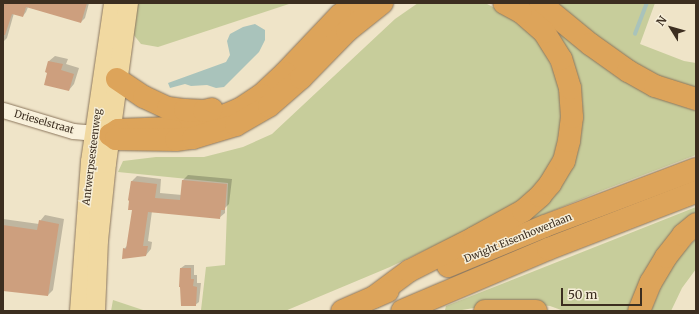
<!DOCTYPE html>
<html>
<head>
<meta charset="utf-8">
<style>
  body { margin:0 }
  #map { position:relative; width:699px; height:314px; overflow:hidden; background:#efe4c8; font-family:Merriweather,serif }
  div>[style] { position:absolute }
  .green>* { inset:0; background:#c7cd9b }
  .water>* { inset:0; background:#a9c3bb }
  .shadow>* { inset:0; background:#0003 }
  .stream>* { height:3.5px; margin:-1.75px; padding:0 1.75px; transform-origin:1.75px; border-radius:1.75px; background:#a9c3bb }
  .building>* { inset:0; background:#cd9f7e }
  .roads { filter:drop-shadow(0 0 1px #8b765d) drop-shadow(0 0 1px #8b765d) }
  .minor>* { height:15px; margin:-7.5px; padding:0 7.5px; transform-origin:7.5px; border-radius:7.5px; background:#f9f1dc }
  .major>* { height:19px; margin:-9.5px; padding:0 9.5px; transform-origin:9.5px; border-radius:9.5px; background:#f1d9a1 }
  .highway>* { height:22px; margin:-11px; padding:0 11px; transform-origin:11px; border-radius:11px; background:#dda45a }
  span { translate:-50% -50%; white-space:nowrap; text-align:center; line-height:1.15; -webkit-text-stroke:3px #f6eed8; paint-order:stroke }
  .street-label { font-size:10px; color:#3c2e20 }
  .frame { position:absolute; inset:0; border:4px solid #3c2e20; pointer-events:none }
  .north { position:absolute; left:651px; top:8px; width:40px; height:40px; -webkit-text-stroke:3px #f6eed8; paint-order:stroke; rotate:307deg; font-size:11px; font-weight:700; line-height:16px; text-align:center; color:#3c2e20 }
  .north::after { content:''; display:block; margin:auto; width:14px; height:18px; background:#3c2e20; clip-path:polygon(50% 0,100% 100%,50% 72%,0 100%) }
  .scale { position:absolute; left:561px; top:288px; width:81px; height:18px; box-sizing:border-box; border:2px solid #3c2e20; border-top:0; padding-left:5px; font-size:12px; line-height:14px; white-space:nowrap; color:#3c2e20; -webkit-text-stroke:3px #f6eed8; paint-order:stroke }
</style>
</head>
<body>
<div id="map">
  <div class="green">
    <i style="clip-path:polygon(137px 3px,292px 3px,158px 47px,141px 44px,133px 34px)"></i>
    <i style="clip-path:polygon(418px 3px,485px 3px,501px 11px,529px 32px,544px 48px,560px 87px,563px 109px,556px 152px,537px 186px,505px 212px,390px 267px,285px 311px,196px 311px,201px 310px,206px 267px,225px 265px,228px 183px,118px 172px,123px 161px,156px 157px,204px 157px,243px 147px,272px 134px,395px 19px)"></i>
    <i style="clip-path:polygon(554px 3px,655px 3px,640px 44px,684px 61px,696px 63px,696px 88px,664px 80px,618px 54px)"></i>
    <i style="clip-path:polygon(539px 12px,668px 101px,696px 111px,696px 155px,601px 191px,523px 223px,578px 112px)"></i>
    <i style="clip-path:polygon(696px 207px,696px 218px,632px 311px,564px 311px,550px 306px,510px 302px,456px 311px,445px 310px,446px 306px)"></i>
    <i style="clip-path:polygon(696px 239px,696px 269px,682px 288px,671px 311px,651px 311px,667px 272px,682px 253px)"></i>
    <i style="clip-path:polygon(113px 300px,146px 311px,111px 311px)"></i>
  </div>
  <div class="water">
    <i style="clip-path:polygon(255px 24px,265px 30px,265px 40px,259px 52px,224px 87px,216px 88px,207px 85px,191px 86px,185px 84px,170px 88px,168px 83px,226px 62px,230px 55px,227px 41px,230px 34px,243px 27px)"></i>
  </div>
  <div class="shadow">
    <i style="clip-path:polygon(3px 3px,89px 3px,85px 18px,81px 22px,28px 7px,26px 12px,23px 16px,14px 13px,7px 38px,3px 42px)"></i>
    <i style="clip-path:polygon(55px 56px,68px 59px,66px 64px,79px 68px,74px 84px,69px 90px,49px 72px,49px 61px)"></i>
    <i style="clip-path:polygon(188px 175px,232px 179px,229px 204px,225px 208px,225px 213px,219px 218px,152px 211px,148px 241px,152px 242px,151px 249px,146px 255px,124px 249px,128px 245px,133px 209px,132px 181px,137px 176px,161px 179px,160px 193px,182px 195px,183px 180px)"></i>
    <i style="clip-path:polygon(45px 215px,64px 219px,53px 290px,48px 295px,3px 290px,3px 219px,39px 224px,40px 221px)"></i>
    <i style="clip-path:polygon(185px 265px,194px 265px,194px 275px,197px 275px,197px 283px,201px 283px,199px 302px,195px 305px,181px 268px)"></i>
  </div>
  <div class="stream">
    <i style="left:635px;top:34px;width:33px;rotate:-69deg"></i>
  </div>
  <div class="building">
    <i style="clip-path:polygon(3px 3px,87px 3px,81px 23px,26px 7px,23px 17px,12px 14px,5px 35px,3px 35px)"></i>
    <i style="clip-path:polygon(48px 61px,63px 64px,61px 70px,74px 74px,69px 91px,44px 85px,47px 73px,45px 72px)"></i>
    <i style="clip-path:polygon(182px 180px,227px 184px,225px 210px,221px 210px,220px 219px,148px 212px,143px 246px,148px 246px,146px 256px,122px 259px,123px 248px,126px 249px,132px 210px,128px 210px,129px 201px,128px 200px,131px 181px,157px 184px,155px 198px,180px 200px)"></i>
    <i style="clip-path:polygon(39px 220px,59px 224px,48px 296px,3px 291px,3px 225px,37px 230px)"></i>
    <i style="clip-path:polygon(180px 268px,191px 268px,191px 279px,194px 279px,193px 286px,197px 287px,196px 306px,181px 306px,180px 287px,179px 287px)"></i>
  </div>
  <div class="roads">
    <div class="minor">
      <i style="left:3px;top:110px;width:73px;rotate:16.7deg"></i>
      <i style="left:73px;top:131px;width:32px;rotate:5deg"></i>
    </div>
    <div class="major">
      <i style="left:79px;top:311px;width:150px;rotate:-85.8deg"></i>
      <i style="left:90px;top:161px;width:160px;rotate:-81.7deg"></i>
      <i style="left:95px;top:311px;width:71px;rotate:-87.6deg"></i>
      <i style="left:98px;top:240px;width:77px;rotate:-84.1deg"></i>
      <i style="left:106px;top:163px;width:162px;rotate:-82.2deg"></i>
    </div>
    <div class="highway">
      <i style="left:355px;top:3px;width:19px;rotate:141deg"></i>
      <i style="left:340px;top:15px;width:80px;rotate:133.5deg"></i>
      <i style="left:285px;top:73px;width:33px;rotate:137deg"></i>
      <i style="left:261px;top:95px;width:25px;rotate:146deg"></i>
      <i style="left:240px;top:109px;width:28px;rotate:157deg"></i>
      <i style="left:214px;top:120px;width:44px;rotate:169.5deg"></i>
      <i style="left:171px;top:128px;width:53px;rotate:177.8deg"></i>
      <i style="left:118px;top:130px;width:9px;rotate:148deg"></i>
      <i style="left:110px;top:135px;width:7px;rotate:34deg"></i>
      <i style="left:116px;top:139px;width:60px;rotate:1deg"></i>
      <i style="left:176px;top:140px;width:17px;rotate:-7deg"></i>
      <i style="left:193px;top:138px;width:45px;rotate:-16.8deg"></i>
      <i style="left:236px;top:125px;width:38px;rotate:-30deg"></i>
      <i style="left:269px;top:106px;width:43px;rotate:-41.2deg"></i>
      <i style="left:301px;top:78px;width:66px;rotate:-45.6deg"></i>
      <i style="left:347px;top:31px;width:45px;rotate:-38.7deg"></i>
      <i style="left:540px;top:3px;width:65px;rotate:39.4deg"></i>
      <i style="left:590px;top:44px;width:47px;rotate:35.4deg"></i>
      <i style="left:628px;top:71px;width:31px;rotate:29deg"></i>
      <i style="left:655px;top:86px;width:43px;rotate:17.6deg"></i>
      <i style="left:117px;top:79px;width:32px;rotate:34deg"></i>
      <i style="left:144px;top:97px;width:26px;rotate:25deg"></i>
      <i style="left:168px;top:108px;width:17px;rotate:7deg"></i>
      <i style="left:185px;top:110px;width:19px;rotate:3deg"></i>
      <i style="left:204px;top:111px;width:8px;rotate:-14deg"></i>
      <i style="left:448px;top:266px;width:105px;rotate:-22.4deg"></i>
      <i style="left:545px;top:226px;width:161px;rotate:-20.7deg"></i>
      <i style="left:374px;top:297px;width:44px;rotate:-36.6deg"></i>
      <i style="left:409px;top:271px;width:73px;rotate:-26.9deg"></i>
      <i style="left:474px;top:238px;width:56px;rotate:-28.9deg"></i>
      <i style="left:523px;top:211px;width:23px;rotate:-41deg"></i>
      <i style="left:540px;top:196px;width:16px;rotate:-50deg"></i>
      <i style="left:550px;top:184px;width:27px;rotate:-59deg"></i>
      <i style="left:564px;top:161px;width:21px;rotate:-76deg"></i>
      <i style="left:569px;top:141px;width:24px;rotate:-83deg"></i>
      <i style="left:572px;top:117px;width:29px;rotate:-94deg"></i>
      <i style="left:570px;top:88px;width:30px;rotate:-107deg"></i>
      <i style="left:561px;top:59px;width:32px;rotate:-122deg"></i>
      <i style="left:544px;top:32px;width:30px;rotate:-139deg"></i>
      <i style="left:521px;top:12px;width:19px;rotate:-152deg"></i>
      <i style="left:342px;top:311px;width:50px;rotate:-23.5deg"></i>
      <i style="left:402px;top:311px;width:159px;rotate:-23deg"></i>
      <i style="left:548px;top:249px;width:159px;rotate:-21.1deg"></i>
      <i style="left:485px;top:311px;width:51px"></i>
      <i style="left:639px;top:311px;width:31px;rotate:-68deg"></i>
      <i style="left:651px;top:282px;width:29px;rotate:-59deg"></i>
      <i style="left:666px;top:257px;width:28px;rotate:-52deg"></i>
      <i style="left:683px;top:235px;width:17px;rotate:-40deg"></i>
    </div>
  </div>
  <div class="street-label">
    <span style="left:44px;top:122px;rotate:16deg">Drieselstraat</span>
    <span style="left:92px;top:157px;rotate:-83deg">Antwerpsesteenweg</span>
    <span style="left:518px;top:238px;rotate:-22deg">Dwight Eisenhowerlaan</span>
  </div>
  <div class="frame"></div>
  <div class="north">N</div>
  <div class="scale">50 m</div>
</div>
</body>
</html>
